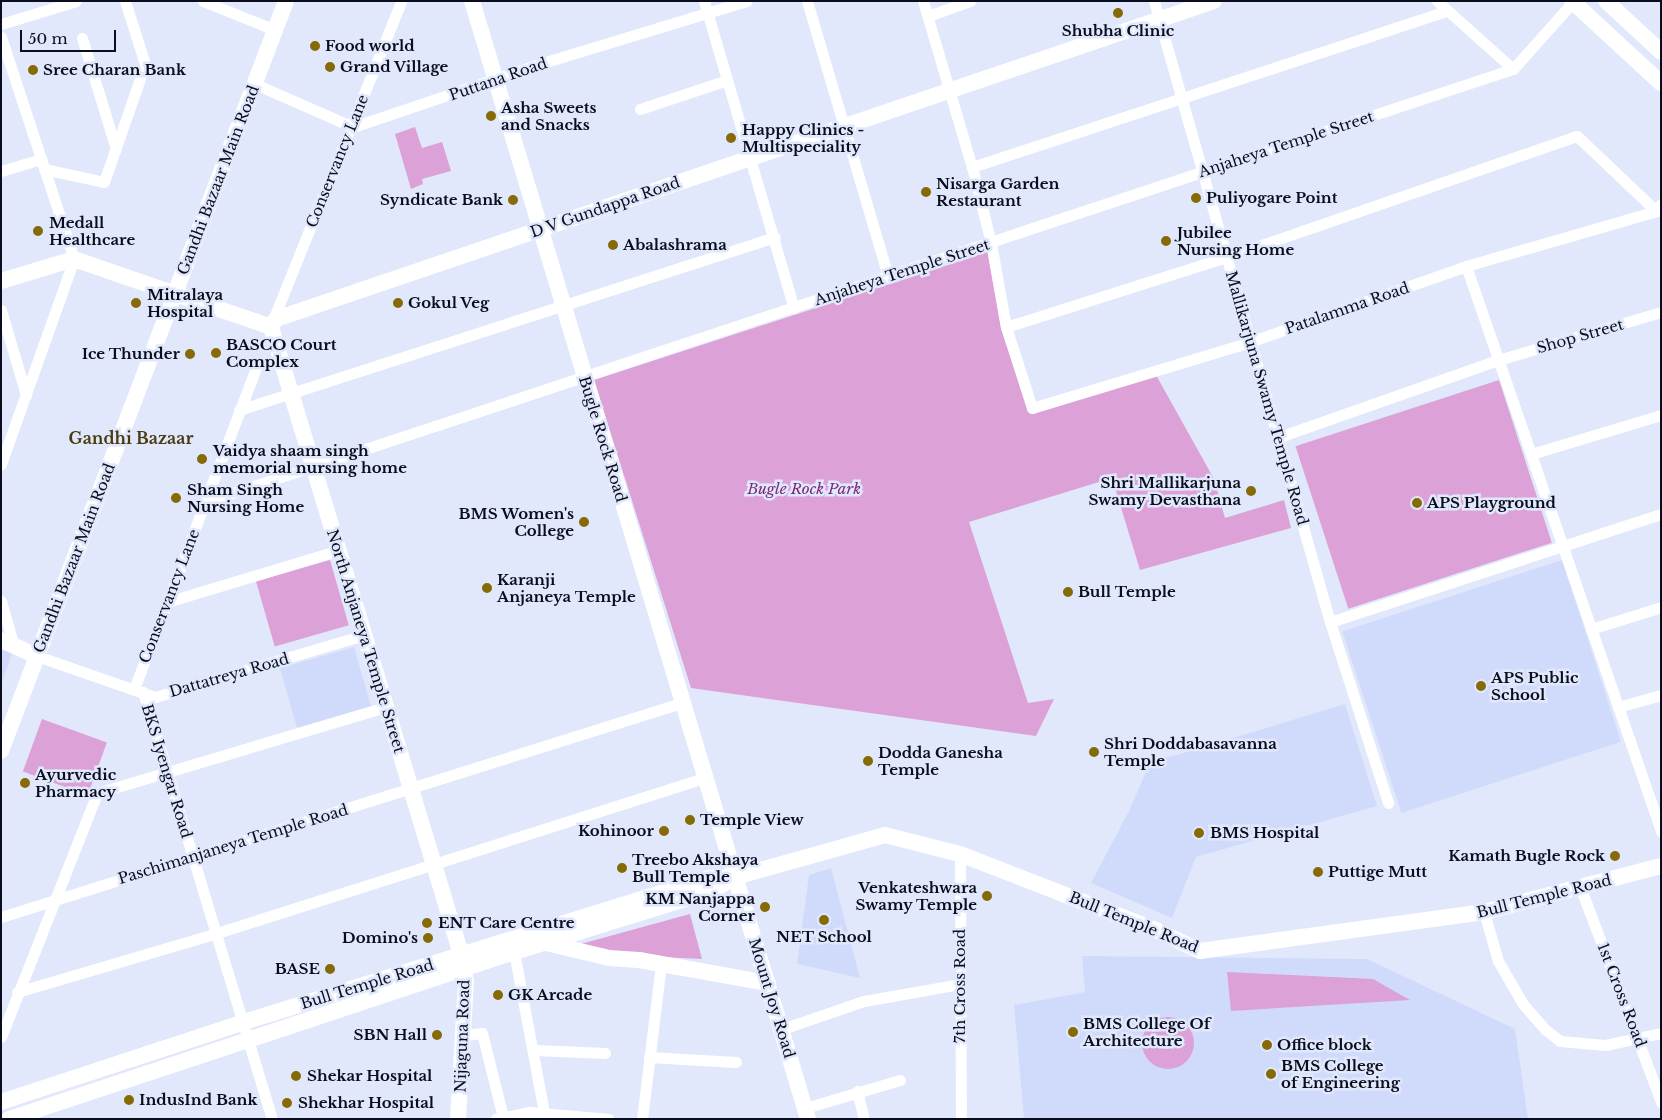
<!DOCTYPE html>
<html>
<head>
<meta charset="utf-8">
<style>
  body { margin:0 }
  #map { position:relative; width:1662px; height:1120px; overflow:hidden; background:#e1e8fb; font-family:"Libre Baskerville",serif }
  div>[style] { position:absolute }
  .built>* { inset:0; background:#d0dbfc; transform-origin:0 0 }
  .green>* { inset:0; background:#dca1d6; transform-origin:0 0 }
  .round { border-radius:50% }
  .street>* { height:11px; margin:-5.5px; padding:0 5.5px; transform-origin:5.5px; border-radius:5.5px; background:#fff }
  .secondary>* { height:16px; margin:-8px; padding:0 8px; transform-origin:8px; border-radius:8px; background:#fff }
  .dots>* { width:14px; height:14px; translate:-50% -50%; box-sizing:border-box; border:2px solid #e1e8fb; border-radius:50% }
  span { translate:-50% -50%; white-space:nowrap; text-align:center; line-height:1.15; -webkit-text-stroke:5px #e1e8fb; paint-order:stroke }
  .poi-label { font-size:15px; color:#090d1d; font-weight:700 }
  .left { translate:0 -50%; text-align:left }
  .right { translate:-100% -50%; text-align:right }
  .street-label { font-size:15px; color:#090d1d }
  .park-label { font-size:15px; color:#7d2779; font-style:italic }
  .neighbourhood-label { font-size:16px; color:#483a11; font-weight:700 }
  .frame { position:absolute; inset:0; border:2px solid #090d1d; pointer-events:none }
  .scale { position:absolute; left:20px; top:30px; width:96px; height:22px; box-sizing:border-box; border:2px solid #090d1d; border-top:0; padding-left:6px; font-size:15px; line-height:18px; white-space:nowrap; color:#090d1d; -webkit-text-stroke:4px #e1e8fb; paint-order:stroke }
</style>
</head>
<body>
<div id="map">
  <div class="built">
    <i style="left:1562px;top:560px;width:191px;height:231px;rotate:72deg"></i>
    <i style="clip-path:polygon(1px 647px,13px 651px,1px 685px)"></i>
    <i style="left:354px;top:647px;width:62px;height:77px;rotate:74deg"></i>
    <i style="clip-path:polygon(1345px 704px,1377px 806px,1196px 857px,1172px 918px,1091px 883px,1130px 809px,1151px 760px,1177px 755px)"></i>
    <i style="clip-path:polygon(831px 868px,860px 978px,797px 964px,809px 875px)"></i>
    <i style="clip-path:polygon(1082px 956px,1367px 959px,1515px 1029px,1528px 1119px,1024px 1119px,1014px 1005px,1085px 992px)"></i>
  </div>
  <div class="green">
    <i style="clip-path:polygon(415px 127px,422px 148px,442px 142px,451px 171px,422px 179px,423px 184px,411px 189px,395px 134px)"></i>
    <i style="clip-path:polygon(988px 252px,1001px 328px,1030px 414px,1156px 375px,1214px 479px,1225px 518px,1284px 500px,1291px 528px,1140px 570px,1112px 478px,969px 522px,1028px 703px,1054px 699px,1036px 736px,691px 688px,594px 380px)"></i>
    <i style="left:1499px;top:380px;width:171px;height:214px;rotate:72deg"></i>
    <i style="left:330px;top:560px;width:68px;height:77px;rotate:74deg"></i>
    <i style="left:42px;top:719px;width:69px;height:56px;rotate:20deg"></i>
    <i style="clip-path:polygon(690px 914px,702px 959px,640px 956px,577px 945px)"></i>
    <i style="clip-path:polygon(1227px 972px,1373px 979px,1410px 1000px,1231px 1011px)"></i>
    <i class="round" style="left:1142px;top:1017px;width:52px;height:52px"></i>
  </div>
  <div class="street">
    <i style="left:203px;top:1px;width:78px;rotate:21.9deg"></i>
    <i style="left:704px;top:1px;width:320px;rotate:73.7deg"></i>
    <i style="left:807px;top:1px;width:288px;rotate:73.6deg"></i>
    <i style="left:923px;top:1px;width:173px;rotate:73.6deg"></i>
    <i style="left:972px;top:167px;width:78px;rotate:76deg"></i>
    <i style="left:991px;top:243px;width:85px;rotate:79.9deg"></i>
    <i style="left:1006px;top:327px;width:85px;rotate:72.2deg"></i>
    <i style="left:1032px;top:408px;width:215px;rotate:-16.8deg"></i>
    <i style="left:1238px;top:346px;width:242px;rotate:-19.3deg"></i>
    <i style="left:1466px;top:266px;width:198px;rotate:-16.1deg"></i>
    <i style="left:1656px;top:211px;width:9px;rotate:-54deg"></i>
    <i style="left:1154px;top:1px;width:645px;rotate:74.18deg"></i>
    <i style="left:1330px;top:622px;width:190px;rotate:72.2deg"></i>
    <i style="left:1437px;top:1px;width:102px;rotate:41.8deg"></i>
    <i style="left:928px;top:16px;width:45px;rotate:-19.7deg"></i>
    <i style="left:1px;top:24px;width:78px;rotate:-17deg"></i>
    <i style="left:1px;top:37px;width:234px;rotate:71.8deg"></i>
    <i style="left:74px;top:259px;width:218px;rotate:109.6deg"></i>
    <i style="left:82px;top:38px;width:116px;rotate:73deg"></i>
    <i style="left:255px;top:84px;width:107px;rotate:23.7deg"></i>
    <i style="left:353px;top:127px;width:196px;rotate:-18.7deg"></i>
    <i style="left:539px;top:64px;width:217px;rotate:-16.9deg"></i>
    <i style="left:640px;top:109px;width:92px;rotate:-18.4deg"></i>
    <i style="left:972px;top:167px;width:500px;rotate:-18.2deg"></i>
    <i style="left:44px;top:169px;width:61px;rotate:12.2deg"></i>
    <i style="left:104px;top:182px;width:125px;rotate:-70.8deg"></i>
    <i style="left:145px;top:64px;width:66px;rotate:-107.6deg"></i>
    <i style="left:1px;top:171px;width:42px;rotate:-16.7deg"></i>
    <i style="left:1466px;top:266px;width:598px;rotate:70.96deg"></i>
    <i style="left:1px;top:310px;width:89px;rotate:73.6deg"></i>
    <i style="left:273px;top:320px;width:344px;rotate:-68.1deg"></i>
    <i style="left:1006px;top:327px;width:232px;rotate:-17.6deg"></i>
    <i style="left:1227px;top:257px;width:370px;rotate:-19.1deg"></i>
    <i style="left:1577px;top:136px;width:109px;rotate:43.5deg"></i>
    <i style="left:239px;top:410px;width:563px;rotate:-17.89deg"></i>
    <i style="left:1279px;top:437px;width:232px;rotate:-19.4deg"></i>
    <i style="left:1498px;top:360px;width:170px;rotate:-16.4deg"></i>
    <i style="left:1531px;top:454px;width:136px;rotate:-16.7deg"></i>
    <i style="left:205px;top:502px;width:1378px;rotate:-18.32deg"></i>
    <i style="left:1513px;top:69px;width:90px;rotate:-48.2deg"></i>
    <i style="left:1px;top:601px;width:47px;rotate:73.9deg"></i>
    <i style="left:167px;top:602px;width:180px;rotate:-16.8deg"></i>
    <i style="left:1330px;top:622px;width:348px;rotate:-18.1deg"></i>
    <i style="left:1591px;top:629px;width:73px;rotate:-17.4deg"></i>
    <i style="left:37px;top:656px;width:125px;rotate:19.2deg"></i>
    <i style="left:155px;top:697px;width:218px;rotate:-16.5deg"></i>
    <i style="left:134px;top:689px;width:350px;rotate:-69.2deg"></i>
    <i style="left:143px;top:692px;width:446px;rotate:73.2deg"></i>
    <i style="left:1618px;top:707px;width:45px;rotate:-15.6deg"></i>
    <i style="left:960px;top:854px;width:265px;rotate:89.8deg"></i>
    <i style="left:1581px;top:889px;width:228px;rotate:69.4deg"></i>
    <i style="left:1484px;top:912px;width:51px;rotate:74.1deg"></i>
    <i style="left:1498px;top:961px;width:50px;rotate:59.8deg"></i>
    <i style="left:1523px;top:1004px;width:35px;rotate:49deg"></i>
    <i style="left:1546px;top:1030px;width:18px;rotate:38deg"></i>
    <i style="left:1560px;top:1041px;width:45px;rotate:5.1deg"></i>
    <i style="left:1605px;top:1045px;width:57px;rotate:-12.1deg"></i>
    <i style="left:1px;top:917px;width:713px;rotate:-17.47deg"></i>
    <i style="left:514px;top:952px;width:164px;rotate:79.4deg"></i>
    <i style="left:17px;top:992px;width:209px;rotate:-16.4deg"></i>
    <i style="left:217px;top:933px;width:511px;rotate:-17.65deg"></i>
    <i style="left:782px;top:1029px;width:87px;rotate:-18.9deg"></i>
    <i style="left:864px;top:1001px;width:97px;rotate:-10deg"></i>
    <i style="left:464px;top:1035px;width:18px;rotate:-6deg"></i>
    <i style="left:482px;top:1033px;width:87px;rotate:76deg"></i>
    <i style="left:1px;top:1037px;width:262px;rotate:-68.5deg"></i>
    <i style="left:97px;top:793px;width:302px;rotate:-16.6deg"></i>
    <i style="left:535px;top:1050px;width:70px;rotate:2.5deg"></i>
    <i style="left:649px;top:1057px;width:87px;rotate:3.3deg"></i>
    <i style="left:857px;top:1091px;width:29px;rotate:76deg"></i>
    <i style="left:805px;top:1108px;width:99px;rotate:-16.4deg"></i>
    <i style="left:496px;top:1119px;width:35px;rotate:-12deg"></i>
    <i style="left:530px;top:1112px;width:79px;rotate:5.1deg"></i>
    <i style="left:642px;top:1119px;width:156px;rotate:-83deg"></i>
  </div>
  <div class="secondary">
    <i style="left:472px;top:1px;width:1167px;rotate:73.27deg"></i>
    <i style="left:1572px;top:1px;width:121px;rotate:42.7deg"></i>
    <i style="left:1606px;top:1px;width:75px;rotate:42.8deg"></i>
    <i style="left:1px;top:281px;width:76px;rotate:-16.8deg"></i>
    <i style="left:74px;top:259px;width:208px;rotate:19deg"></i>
    <i style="left:271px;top:327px;width:9px;rotate:-58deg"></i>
    <i style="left:276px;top:319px;width:990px;rotate:-18.73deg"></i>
    <i style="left:271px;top:327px;width:655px;rotate:73.14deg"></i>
    <i style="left:461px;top:954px;width:27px;rotate:80deg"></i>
    <i style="left:466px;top:981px;width:138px;rotate:93.3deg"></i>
    <i style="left:1px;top:640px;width:39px;rotate:24deg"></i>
    <i style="left:1px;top:751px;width:802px;rotate:-69.19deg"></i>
    <i style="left:546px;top:943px;width:65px;rotate:13.4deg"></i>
    <i style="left:609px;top:958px;width:30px;rotate:4deg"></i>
    <i style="left:639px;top:960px;width:131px;rotate:10.1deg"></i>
    <i style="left:1px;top:1102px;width:256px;rotate:-18.2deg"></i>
    <i style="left:244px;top:1022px;width:486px;rotate:-17.2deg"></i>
    <i style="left:708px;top:878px;width:27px;rotate:-2deg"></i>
    <i style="left:9px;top:1119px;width:532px;rotate:-18.3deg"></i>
    <i style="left:514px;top:952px;width:209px;rotate:-17.2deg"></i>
    <i style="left:714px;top:890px;width:25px;rotate:-32deg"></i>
    <i style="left:735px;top:877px;width:156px;rotate:-15.6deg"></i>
    <i style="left:885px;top:835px;width:77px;rotate:14.2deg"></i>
    <i style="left:960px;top:854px;width:210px;rotate:21.2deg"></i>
    <i style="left:1156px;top:930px;width:49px;rotate:25.5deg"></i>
    <i style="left:1200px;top:951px;width:287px;rotate:-7.8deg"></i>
    <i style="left:1484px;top:912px;width:183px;rotate:-14.6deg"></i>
  </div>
  <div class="dots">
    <i style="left:1118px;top:13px;background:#866a06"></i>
    <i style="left:315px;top:46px;background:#866a06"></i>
    <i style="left:330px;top:67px;background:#866a06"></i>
    <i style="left:33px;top:70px;background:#866a06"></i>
    <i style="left:491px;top:116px;background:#866a06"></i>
    <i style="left:731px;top:138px;background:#866a06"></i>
    <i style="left:926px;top:192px;background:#866a06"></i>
    <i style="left:1196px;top:198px;background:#866a06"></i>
    <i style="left:513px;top:200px;background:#866a06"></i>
    <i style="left:38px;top:231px;background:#866a06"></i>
    <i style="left:1166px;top:241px;background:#866a06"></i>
    <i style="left:613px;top:245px;background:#866a06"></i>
    <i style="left:136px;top:303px;background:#866a06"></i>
    <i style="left:398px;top:303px;background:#866a06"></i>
    <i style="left:216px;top:353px;background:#866a06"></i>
    <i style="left:190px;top:354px;background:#866a06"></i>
    <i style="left:202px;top:459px;background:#866a06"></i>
    <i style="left:1251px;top:491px;background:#866a06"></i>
    <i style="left:176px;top:498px;background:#866a06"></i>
    <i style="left:1417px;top:503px;background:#866a06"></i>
    <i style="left:584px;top:522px;background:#866a06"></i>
    <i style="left:487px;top:588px;background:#866a06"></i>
    <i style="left:1068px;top:592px;background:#866a06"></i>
    <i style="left:1481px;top:686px;background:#866a06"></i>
    <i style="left:1094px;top:752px;background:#866a06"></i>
    <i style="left:868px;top:761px;background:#866a06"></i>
    <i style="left:25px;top:783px;background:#866a06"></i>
    <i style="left:690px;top:820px;background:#866a06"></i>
    <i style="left:664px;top:831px;background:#866a06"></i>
    <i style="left:1199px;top:833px;background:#866a06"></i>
    <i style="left:1615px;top:856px;background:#866a06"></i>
    <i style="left:622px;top:868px;background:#866a06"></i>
    <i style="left:1318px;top:872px;background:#866a06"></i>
    <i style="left:987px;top:896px;background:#866a06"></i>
    <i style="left:765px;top:907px;background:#866a06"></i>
    <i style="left:824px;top:920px;background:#866a06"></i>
    <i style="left:427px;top:923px;background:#866a06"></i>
    <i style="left:428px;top:938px;background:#866a06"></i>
    <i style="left:330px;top:969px;background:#866a06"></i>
    <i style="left:498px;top:995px;background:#866a06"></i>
    <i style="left:1073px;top:1032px;background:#866a06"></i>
    <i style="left:437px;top:1035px;background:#866a06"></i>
    <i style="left:1267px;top:1045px;background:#866a06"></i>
    <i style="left:1271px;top:1074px;background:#866a06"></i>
    <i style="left:296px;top:1076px;background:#866a06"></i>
    <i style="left:129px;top:1100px;background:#866a06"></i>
    <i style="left:287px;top:1103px;background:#866a06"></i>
  </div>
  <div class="poi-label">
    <span style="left:1118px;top:31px">Shubha Clinic</span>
    <span class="left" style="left:325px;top:46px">Food world</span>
    <span class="left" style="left:340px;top:67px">Grand Village</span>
    <span class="left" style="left:43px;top:70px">Sree Charan Bank</span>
    <span class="left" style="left:501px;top:116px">Asha Sweets<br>and Snacks</span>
    <span class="left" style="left:742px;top:138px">Happy Clinics -<br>Multispeciality</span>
    <span class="left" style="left:936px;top:192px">Nisarga Garden<br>Restaurant</span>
    <span class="left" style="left:1206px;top:198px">Puliyogare Point</span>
    <span class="right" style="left:503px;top:200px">Syndicate Bank</span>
    <span class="left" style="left:49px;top:231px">Medall<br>Healthcare</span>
    <span class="left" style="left:1177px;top:241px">Jubilee<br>Nursing Home</span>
    <span class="left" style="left:623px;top:245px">Abalashrama</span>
    <span class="left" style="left:147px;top:303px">Mitralaya<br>Hospital</span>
    <span class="left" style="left:408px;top:303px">Gokul Veg</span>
    <span class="left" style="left:226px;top:353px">BASCO Court<br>Complex</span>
    <span class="right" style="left:180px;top:354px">Ice Thunder</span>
    <span class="left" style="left:213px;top:459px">Vaidya shaam singh<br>memorial nursing home</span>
    <span class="right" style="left:1241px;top:491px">Shri Mallikarjuna<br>Swamy Devasthana</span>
    <span class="left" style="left:187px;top:498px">Sham Singh<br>Nursing Home</span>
    <span class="left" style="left:1427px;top:503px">APS Playground</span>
    <span class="right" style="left:574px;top:522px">BMS Women's<br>College</span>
    <span class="left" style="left:497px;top:588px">Karanji<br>Anjaneya Temple</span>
    <span class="left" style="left:1078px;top:592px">Bull Temple</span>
    <span class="left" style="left:1491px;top:686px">APS Public<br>School</span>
    <span class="left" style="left:1104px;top:752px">Shri Doddabasavanna<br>Temple</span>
    <span class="left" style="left:878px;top:761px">Dodda Ganesha<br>Temple</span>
    <span class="left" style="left:35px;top:783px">Ayurvedic<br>Pharmacy</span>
    <span class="left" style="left:700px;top:820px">Temple View</span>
    <span class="right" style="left:654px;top:831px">Kohinoor</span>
    <span class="left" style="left:1210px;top:833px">BMS Hospital</span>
    <span class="right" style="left:1605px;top:856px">Kamath Bugle Rock</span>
    <span class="left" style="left:632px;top:868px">Treebo Akshaya<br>Bull Temple</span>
    <span class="left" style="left:1328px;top:872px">Puttige Mutt</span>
    <span class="right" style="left:977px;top:896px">Venkateshwara<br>Swamy Temple</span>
    <span class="right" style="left:755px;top:907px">KM Nanjappa<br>Corner</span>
    <span class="left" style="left:438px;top:923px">ENT Care Centre</span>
    <span style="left:824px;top:937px">NET School</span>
    <span class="right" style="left:418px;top:938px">Domino's</span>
    <span class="right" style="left:320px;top:969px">BASE</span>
    <span class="left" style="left:508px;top:995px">GK Arcade</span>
    <span class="left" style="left:1083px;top:1032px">BMS College Of<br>Architecture</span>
    <span class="right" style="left:427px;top:1035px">SBN Hall</span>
    <span class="left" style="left:1277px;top:1045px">Office block</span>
    <span class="left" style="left:1281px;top:1074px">BMS College<br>of Engineering</span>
    <span class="left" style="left:307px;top:1076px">Shekar Hospital</span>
    <span class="left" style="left:139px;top:1100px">IndusInd Bank</span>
    <span class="left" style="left:298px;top:1103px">Shekhar Hospital</span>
  </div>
  <div class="street-label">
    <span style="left:498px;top:79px;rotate:-19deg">Puttana Road</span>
    <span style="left:1286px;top:144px;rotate:-18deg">Anjaheya Temple Street</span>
    <span style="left:337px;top:161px;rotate:-68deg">Conservancy Lane</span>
    <span style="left:218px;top:180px;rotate:-69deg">Gandhi Bazaar Main Road</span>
    <span style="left:605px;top:207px;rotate:-19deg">D V Gundappa Road</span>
    <span style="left:902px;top:272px;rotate:-18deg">Anjaheya Temple Street</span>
    <span style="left:1347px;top:308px;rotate:-19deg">Patalamma Road</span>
    <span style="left:1580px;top:336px;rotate:-16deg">Shop Street</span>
    <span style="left:1267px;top:398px;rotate:74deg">Mallikarjuna Swamy Temple Road</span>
    <span style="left:603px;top:439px;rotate:73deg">Bugle Rock Road</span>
    <span style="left:74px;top:558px;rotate:-69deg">Gandhi Bazaar Main Road</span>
    <span style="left:169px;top:596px;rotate:-69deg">Conservancy Lane</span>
    <span style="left:366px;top:641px;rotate:73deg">North Anjaneya Temple Street</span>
    <span style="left:229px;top:675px;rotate:-16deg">Dattatreya Road</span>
    <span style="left:167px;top:771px;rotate:73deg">BKS Iyengar Road</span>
    <span style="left:233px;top:844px;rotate:-17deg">Paschimanjaneya Temple Road</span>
    <span style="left:1544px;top:896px;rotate:-14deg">Bull Temple Road</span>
    <span style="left:1134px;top:922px;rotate:22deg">Bull Temple Road</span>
    <span style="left:367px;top:984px;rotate:-17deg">Bull Temple Road</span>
    <span style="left:960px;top:986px;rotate:-90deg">7th Cross Road</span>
    <span style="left:1622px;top:995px;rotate:69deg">1st Cross Road</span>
    <span style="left:772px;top:998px;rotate:73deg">Mount Joy Road</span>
    <span style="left:462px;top:1036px;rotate:-88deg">Nijaguna Road</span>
  </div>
  <div class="park-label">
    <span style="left:804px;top:489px">Bugle Rock Park</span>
  </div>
  <div class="neighbourhood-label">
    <span style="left:131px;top:438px">Gandhi Bazaar</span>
  </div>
  <div class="frame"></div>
  <div class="scale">50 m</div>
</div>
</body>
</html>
